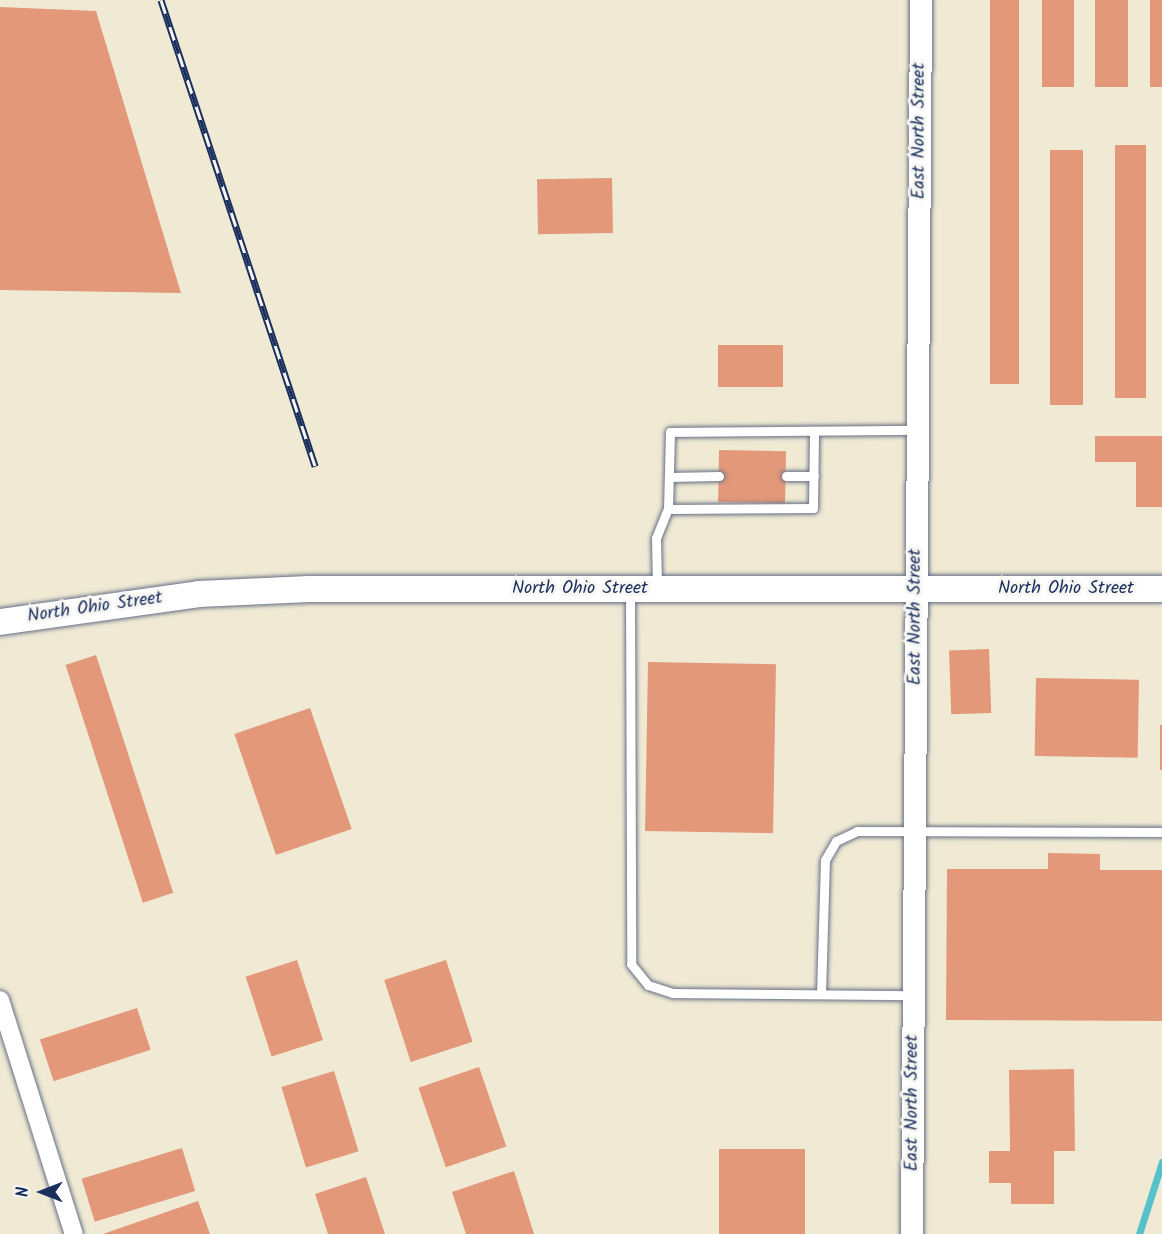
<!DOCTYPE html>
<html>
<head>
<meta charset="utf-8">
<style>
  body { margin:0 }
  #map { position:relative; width:1162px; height:1234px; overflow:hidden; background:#f0ead4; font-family:Kalam,sans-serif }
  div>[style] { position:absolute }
  .stream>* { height:7px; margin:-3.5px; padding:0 3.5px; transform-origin:3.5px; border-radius:3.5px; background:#54c2c8 }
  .building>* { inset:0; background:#e29879; transform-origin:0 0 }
  .roads { filter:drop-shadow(0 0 2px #667087) drop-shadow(0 0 2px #667087) }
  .service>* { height:9px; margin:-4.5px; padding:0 4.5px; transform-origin:4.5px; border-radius:4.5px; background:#fff }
  .minor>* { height:18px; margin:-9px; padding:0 9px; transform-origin:9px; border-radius:9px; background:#fff }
  .tertiary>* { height:22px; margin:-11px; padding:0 11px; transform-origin:11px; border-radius:11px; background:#fff }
  .secondary>* { height:26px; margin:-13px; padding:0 13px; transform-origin:13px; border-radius:13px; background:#fff }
  .rail>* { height:7px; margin-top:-3.5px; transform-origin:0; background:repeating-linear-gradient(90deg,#f6f6f2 0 14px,#1b2f5e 0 28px); box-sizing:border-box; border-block:2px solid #1b2f5e }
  span { translate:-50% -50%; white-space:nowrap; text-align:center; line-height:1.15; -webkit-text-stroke:6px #f6f6f2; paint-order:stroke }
  .street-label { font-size:18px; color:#1b2f5e }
  .north { position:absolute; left:12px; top:1162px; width:60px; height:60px; -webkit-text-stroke:4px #f6f6f2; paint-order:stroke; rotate:270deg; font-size:16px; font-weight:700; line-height:24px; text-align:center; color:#1b2f5e }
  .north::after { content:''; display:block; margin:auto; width:21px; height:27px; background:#1b2f5e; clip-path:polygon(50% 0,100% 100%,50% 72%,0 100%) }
</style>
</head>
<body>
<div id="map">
  <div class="stream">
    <i style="left:1139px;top:1234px;width:76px;rotate:-72.3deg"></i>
  </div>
  <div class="building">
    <i style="left:990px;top:0;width:29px;height:384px"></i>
    <i style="left:1042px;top:0;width:32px;height:87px"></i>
    <i style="left:1095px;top:0;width:33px;height:87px"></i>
    <i style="left:1150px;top:0;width:12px;height:87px"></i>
    <i style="clip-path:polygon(0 7px,96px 11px,181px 293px,0 290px)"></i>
    <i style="left:1115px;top:145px;width:31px;height:253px"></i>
    <i style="left:1050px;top:150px;width:33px;height:255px"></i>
    <i style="left:612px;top:178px;width:55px;height:75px;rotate:89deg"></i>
    <i style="left:783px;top:345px;width:42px;height:65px;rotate:90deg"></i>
    <i style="clip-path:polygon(1095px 436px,1162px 436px,1162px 507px,1136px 507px,1136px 462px,1095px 462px)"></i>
    <i style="left:719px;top:450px;width:67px;height:52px;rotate:1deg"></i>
    <i style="left:989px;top:649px;width:64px;height:40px;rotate:88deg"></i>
    <i style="left:96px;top:655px;width:250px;height:32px;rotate:72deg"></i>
    <i style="left:648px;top:662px;width:128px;height:169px;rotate:1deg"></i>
    <i style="left:1036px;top:678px;width:103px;height:78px;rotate:1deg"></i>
    <i style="left:310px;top:708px;width:128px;height:80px;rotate:71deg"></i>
    <i style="left:1160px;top:725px;width:2px;height:45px"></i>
    <i style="clip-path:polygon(1048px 853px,1100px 854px,1100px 870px,1162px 870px,1162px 1021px,946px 1020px,947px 869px,1048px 869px)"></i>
    <i style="left:297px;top:960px;width:84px;height:54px;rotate:72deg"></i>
    <i style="left:446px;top:960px;width:86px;height:65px;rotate:72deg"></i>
    <i style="left:137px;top:1008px;width:44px;height:102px;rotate:72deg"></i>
    <i style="left:479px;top:1067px;width:84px;height:64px;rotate:71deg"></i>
    <i style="clip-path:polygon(1074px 1069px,1075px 1151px,1054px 1151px,1054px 1204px,1011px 1204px,1011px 1183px,989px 1183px,989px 1151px,1010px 1151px,1009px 1070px)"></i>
    <i style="left:334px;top:1071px;width:84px;height:55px;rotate:73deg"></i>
    <i style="left:182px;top:1148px;width:45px;height:105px;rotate:73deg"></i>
    <i style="left:719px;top:1149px;width:86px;height:85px"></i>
    <i style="clip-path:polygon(514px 1171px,534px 1234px,466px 1234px,452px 1192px)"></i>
    <i style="clip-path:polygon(366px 1177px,385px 1234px,328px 1234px,315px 1194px)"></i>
    <i style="clip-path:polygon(198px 1201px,210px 1234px,103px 1234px)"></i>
  </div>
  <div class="roads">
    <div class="service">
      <i style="left:786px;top:476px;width:28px"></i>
      <i style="left:669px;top:477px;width:50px;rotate:-1.1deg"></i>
      <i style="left:668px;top:509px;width:145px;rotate:-0.4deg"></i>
      <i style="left:813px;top:508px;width:76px;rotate:-89.2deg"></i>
      <i style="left:657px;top:586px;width:48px;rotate:-91.2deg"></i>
      <i style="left:656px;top:538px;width:31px;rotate:-68deg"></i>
      <i style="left:668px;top:509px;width:77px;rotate:-88.5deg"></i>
      <i style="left:670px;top:432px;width:247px;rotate:-0.5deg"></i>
      <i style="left:630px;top:591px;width:373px;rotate:89.8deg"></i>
      <i style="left:631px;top:964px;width:27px;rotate:51deg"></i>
      <i style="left:648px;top:985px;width:26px;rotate:18deg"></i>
      <i style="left:673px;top:993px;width:240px;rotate:0.5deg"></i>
      <i style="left:821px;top:994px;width:134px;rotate:-88.3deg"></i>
      <i style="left:825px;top:860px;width:22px;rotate:-60deg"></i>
      <i style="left:836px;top:841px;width:23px;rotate:-25deg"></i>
      <i style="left:857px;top:831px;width:305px;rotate:0.2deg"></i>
    </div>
    <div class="minor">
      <i style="left:0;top:1000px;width:245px;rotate:72.5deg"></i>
    </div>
    <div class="tertiary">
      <i style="left:912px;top:1234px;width:1234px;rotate:-89.58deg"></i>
    </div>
    <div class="secondary">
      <i style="left:0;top:622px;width:201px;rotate:-8deg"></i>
      <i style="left:199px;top:594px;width:110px;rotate:-2.6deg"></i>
      <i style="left:309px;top:589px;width:853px"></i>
    </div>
  </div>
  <div class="rail">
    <i style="left:161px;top:0;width:491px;rotate:71.7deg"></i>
  </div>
  <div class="street-label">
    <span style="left:920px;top:131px;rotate:-90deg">East North Street</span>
    <span style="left:580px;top:589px">North Ohio Street</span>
    <span style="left:1066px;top:589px">North Ohio Street</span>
    <span style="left:95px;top:608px;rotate:-8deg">North Ohio Street</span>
    <span style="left:916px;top:617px;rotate:-90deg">East North Street</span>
    <span style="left:913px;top:1103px;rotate:-90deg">East North Street</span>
  </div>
  <div class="north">N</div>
</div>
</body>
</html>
